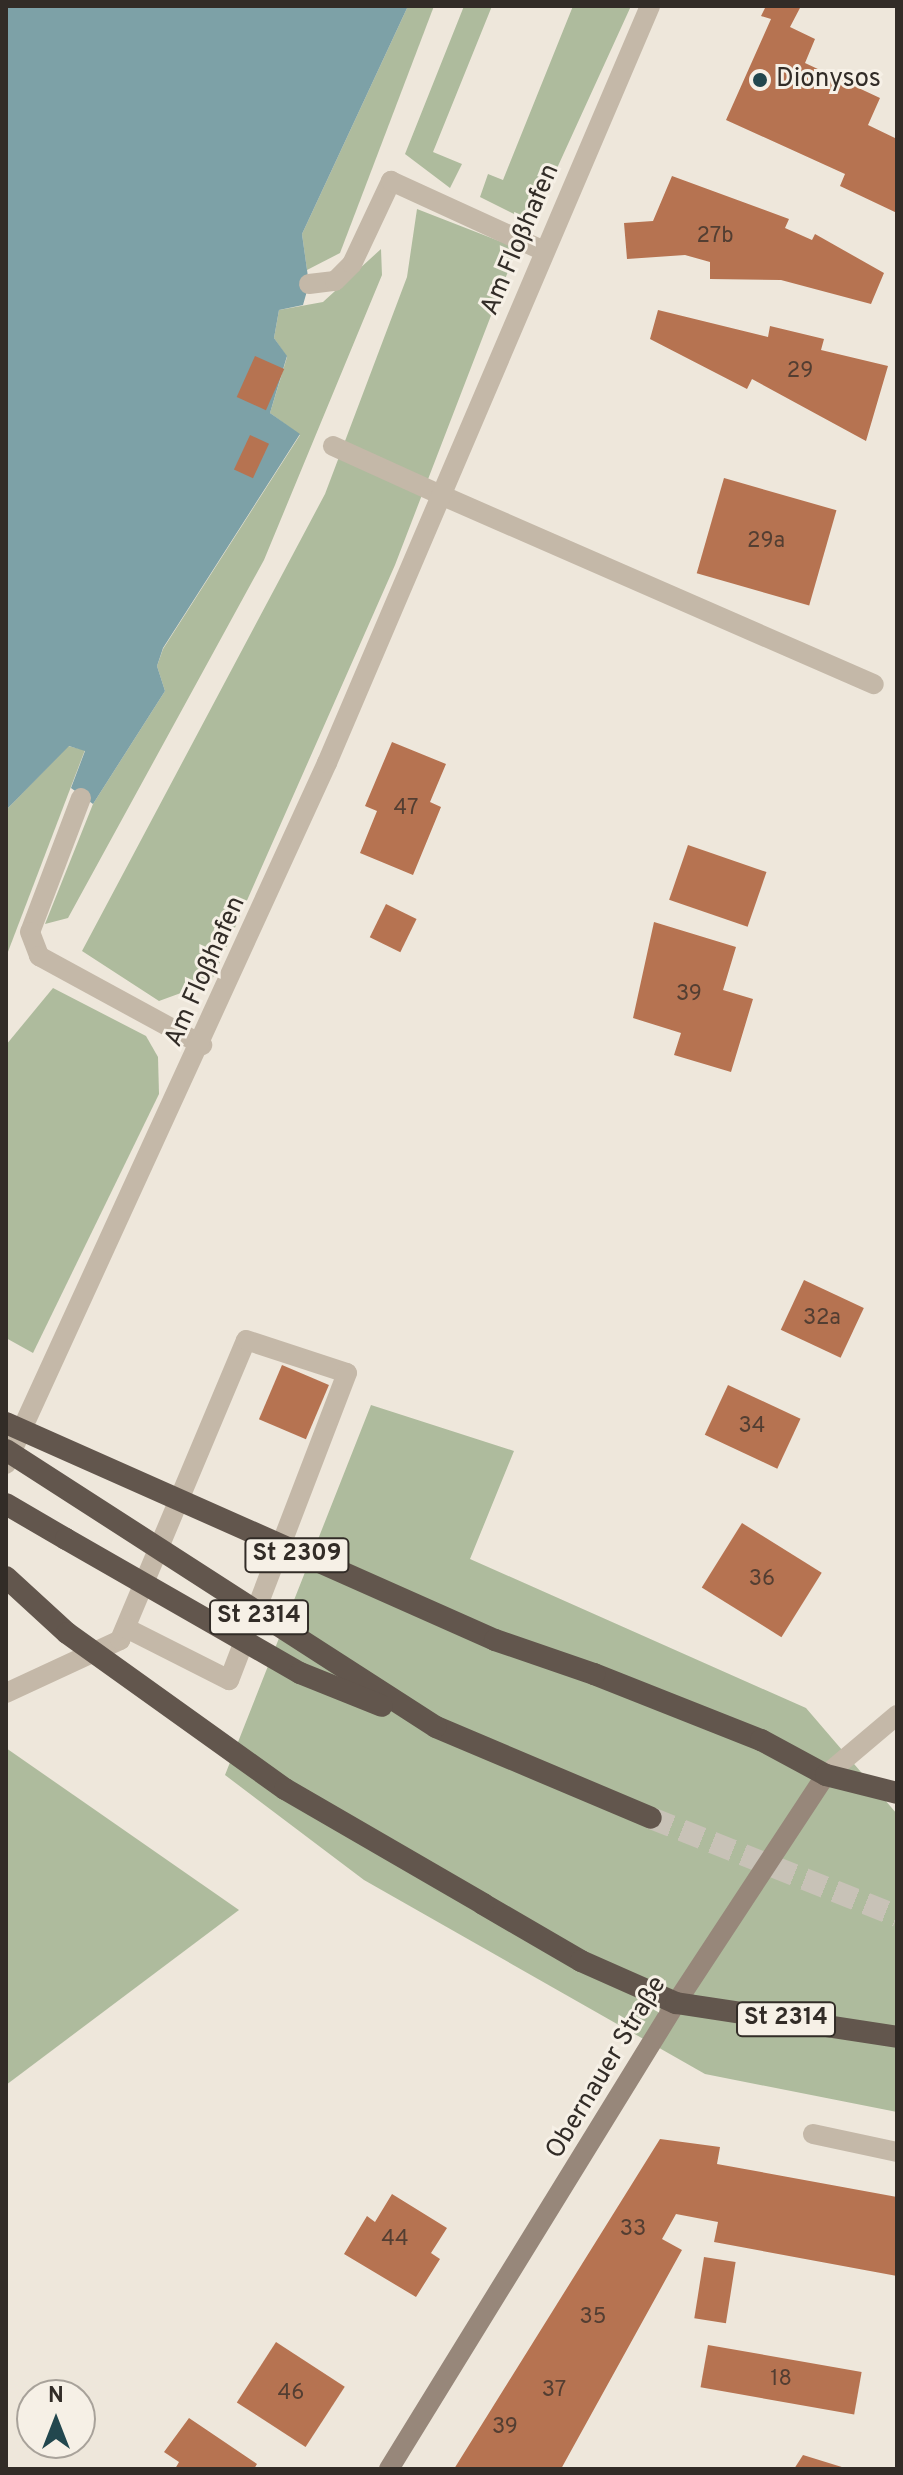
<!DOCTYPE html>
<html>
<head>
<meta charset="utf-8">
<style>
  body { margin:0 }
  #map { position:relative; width:903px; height:2475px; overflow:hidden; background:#eee7db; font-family:Overpass,sans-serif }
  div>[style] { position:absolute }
  .green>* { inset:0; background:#aebb9d }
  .water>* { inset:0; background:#7da1a7 }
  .building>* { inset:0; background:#b67351; transform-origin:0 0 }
  .trunk-tunnel>* { height:22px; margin-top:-11px; transform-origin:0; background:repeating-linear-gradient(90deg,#c8c2b7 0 22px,transparent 0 33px) }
  .service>* { height:20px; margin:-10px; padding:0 10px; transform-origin:10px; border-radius:10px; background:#c4b8a8 }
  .minor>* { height:20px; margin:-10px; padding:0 10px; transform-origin:10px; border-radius:10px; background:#c4b8a8 }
  .tertiary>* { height:20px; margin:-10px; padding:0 10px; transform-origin:10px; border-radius:10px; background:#c4b8a8 }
  .secondary>* { height:20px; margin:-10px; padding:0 10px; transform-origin:10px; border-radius:10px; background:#97877a }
  .trunk>* { height:22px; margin:-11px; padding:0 11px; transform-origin:11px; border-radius:11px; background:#62564d }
  .trunk-bridge>* { height:22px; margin:-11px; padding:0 11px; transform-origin:11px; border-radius:11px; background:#62564d }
  .dots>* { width:22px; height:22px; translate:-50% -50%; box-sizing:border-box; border:4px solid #f6f0e6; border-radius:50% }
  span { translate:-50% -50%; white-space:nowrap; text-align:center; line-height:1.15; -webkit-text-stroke:6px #f6f0e6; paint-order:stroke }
  .number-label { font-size:22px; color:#533e32 }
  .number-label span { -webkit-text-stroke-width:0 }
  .shield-label span { padding:2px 6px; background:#f6f0e6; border:2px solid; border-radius:6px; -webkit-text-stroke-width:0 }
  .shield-label { font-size:24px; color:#322c27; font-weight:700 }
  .poi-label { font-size:26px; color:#322c27 }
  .left { translate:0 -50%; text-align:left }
  .street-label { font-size:26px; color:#322c27 }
  .frame { position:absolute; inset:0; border:8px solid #322c27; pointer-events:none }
  .north { position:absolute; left:16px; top:2379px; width:80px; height:80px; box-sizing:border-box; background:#f6f0e6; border:2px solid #a8a29a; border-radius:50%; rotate:0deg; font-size:22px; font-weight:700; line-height:32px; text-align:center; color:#322c27 }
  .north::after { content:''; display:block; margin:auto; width:28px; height:36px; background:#22474e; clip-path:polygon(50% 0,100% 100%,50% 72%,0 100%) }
</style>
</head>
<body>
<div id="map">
  <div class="green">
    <i style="clip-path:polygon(408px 6px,434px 6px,340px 253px,307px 270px,302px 234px)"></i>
    <i style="clip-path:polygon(464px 6px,492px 6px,433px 152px,462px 164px,450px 188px,405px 154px)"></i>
    <i style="clip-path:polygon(573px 6px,631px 6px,532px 223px,480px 197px,488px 174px,503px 180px)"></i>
    <i style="clip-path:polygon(417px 209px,517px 248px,395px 565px,211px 982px,159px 1001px,82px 951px,325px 494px,407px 277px)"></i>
    <i style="clip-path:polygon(381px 249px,382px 275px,264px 560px,68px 918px,45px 924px,93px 804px,165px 691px,157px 666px,163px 649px,300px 435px,270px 413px,287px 357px,274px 338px,279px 310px,323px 302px)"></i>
    <i style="clip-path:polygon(68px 746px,85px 750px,6px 957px,6px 810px)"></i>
    <i style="clip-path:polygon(53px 988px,146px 1036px,158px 1057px,159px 1094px,33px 1353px,6px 1338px,6px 1045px)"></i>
    <i style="clip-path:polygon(371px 1405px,514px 1451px,470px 1559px,806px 1708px,897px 1814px,897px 2112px,705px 2074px,364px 1880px,225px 1775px)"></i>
    <i style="clip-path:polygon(6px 1748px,239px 1910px,6px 2085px)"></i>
  </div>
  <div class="water">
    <i style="clip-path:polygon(6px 6px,408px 6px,302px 234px,309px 284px,303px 305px,279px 310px,274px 338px,287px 356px,270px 413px,300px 434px,163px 648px,157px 666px,165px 691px,93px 804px,71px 788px,85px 751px,69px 746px,6px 810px)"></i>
  </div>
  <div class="building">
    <i style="clip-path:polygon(766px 6px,801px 6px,790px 27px,815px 39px,805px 63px,880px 98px,868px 125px,897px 139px,897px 213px,840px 186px,845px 174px,726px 120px,771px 19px,761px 16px)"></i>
    <i style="clip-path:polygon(672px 176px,789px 219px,785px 228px,812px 240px,815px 234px,884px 273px,871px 304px,781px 280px,710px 279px,710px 262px,685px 255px,627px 259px,624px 223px,653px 221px)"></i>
    <i style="clip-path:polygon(658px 310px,768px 337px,770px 326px,824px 339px,821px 350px,888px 366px,866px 441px,752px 379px,747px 389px,650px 339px)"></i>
    <i style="left:255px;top:356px;width:32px;height:45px;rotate:24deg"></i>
    <i style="left:250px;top:435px;width:21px;height:38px;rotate:25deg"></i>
    <i style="left:724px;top:478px;width:117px;height:99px;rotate:16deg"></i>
    <i style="clip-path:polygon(392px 742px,446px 764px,430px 802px,441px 807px,413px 875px,360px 853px,377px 811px,365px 806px)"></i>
    <i style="left:688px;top:845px;width:83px;height:58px;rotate:19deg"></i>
    <i style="left:386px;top:904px;width:34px;height:37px;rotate:26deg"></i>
    <i style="clip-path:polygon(654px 922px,736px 947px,723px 990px,753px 999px,731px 1072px,674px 1055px,681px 1033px,633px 1018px)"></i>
    <i style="left:804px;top:1280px;width:66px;height:55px;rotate:25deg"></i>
    <i style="left:282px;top:1365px;width:51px;height:59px;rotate:23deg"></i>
    <i style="left:728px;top:1385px;width:80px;height:55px;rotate:25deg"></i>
    <i style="left:742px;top:1523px;width:94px;height:76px;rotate:32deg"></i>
    <i style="clip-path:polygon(660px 2139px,720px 2147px,717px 2164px,897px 2197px,897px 2276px,714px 2242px,718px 2222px,676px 2214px,662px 2239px,682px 2250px,561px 2469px,454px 2469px)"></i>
    <i style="clip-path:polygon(392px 2194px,447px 2228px,431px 2253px,440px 2259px,416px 2297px,344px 2254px,367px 2216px,375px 2222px)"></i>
    <i style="left:704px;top:2257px;width:32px;height:62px;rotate:9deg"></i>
    <i style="left:276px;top:2342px;width:82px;height:72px;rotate:33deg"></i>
    <i style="left:708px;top:2345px;width:156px;height:43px;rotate:10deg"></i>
    <i style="clip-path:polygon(189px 2418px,257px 2464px,254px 2469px,175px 2469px,179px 2462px,164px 2452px)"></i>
    <i style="clip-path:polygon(803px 2455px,845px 2468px,845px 2469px,794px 2469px)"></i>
  </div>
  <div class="trunk-tunnel">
    <i style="left:651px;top:1818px;width:265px;rotate:21.7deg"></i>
  </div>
  <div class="service">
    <i style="left:309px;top:284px;width:26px;rotate:-7deg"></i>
    <i style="left:335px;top:281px;width:24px;rotate:-45deg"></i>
    <i style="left:352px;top:264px;width:92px;rotate:-64.8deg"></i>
    <i style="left:391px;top:181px;width:168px;rotate:24.6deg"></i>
    <i style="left:333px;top:446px;width:121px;rotate:24.4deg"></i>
    <i style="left:81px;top:798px;width:143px;rotate:110.8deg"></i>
    <i style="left:30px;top:932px;width:26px;rotate:69deg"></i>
    <i style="left:39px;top:956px;width:186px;rotate:28.6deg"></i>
    <i style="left:6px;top:1693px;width:126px;rotate:-24.9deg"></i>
    <i style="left:120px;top:1640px;width:325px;rotate:-67.2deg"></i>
    <i style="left:246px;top:1340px;width:106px;rotate:18.1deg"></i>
    <i style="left:347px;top:1373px;width:329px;rotate:111deg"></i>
    <i style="left:229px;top:1680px;width:115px;rotate:-153.2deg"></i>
  </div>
  <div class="minor">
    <i style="left:443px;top:496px;width:470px;rotate:23.6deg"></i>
    <i style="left:6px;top:1464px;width:771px;rotate:-65.4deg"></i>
    <i style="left:327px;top:763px;width:823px;rotate:-66.89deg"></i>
    <i style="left:813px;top:2134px;width:86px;rotate:12.1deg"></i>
  </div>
  <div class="tertiary">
    <i style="left:826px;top:1775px;width:93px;rotate:-40.2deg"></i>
  </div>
  <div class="secondary">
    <i style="left:389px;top:2469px;width:547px;rotate:-58.37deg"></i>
    <i style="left:676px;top:2003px;width:273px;rotate:-56.7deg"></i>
  </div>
  <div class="trunk">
    <i style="left:6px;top:1504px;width:69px;rotate:30.3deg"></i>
    <i style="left:6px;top:1577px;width:83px;rotate:42.6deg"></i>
    <i style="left:594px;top:1674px;width:180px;rotate:21.6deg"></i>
    <i style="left:761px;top:1740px;width:74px;rotate:28.3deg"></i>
    <i style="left:826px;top:1775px;width:73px;rotate:14.2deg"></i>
    <i style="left:436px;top:1727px;width:233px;rotate:22.9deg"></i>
    <i style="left:483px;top:1904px;width:113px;rotate:30.2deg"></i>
    <i style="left:581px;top:1961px;width:104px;rotate:23.9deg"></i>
    <i style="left:676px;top:2003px;width:224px;rotate:8.7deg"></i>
  </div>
  <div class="trunk-bridge">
    <i style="left:6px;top:1423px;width:535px;rotate:23.93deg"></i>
    <i style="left:495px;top:1640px;width:105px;rotate:19deg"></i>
    <i style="left:6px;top:1450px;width:511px;rotate:32.79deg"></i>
    <i style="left:66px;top:1539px;width:270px;rotate:29.8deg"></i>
    <i style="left:300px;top:1673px;width:88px;rotate:21.9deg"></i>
    <i style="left:67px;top:1633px;width:268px;rotate:35.6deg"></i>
    <i style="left:285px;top:1789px;width:229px;rotate:30.1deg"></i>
  </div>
  <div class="dots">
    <i style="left:760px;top:80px;background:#22474e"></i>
  </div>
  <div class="number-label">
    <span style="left:715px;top:237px">27b</span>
    <span style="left:800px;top:372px">29</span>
    <span style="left:766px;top:542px">29a</span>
    <span style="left:406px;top:809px">47</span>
    <span style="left:689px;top:995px">39</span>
    <span style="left:822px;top:1319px">32a</span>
    <span style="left:752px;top:1427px">34</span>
    <span style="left:762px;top:1580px">36</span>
    <span style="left:633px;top:2230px">33</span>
    <span style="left:395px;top:2240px">44</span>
    <span style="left:593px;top:2318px">35</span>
    <span style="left:781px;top:2380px">18</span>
    <span style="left:554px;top:2391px">37</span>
    <span style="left:291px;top:2394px">46</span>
    <span style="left:505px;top:2428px">39</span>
  </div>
  <div class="shield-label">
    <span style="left:297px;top:1555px">St 2309</span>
    <span style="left:259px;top:1617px">St 2314</span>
    <span style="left:786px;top:2019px">St 2314</span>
  </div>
  <div class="poi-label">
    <span class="left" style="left:776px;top:80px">Dionysos</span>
  </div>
  <div class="street-label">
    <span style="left:521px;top:240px;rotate:-67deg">Am Floßhafen</span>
    <span style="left:206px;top:972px;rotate:-66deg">Am Floßhafen</span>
    <span style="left:607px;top:2068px;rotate:-59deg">Obernauer Straße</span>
  </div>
  <div class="frame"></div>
  <div class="north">N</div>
</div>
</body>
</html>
